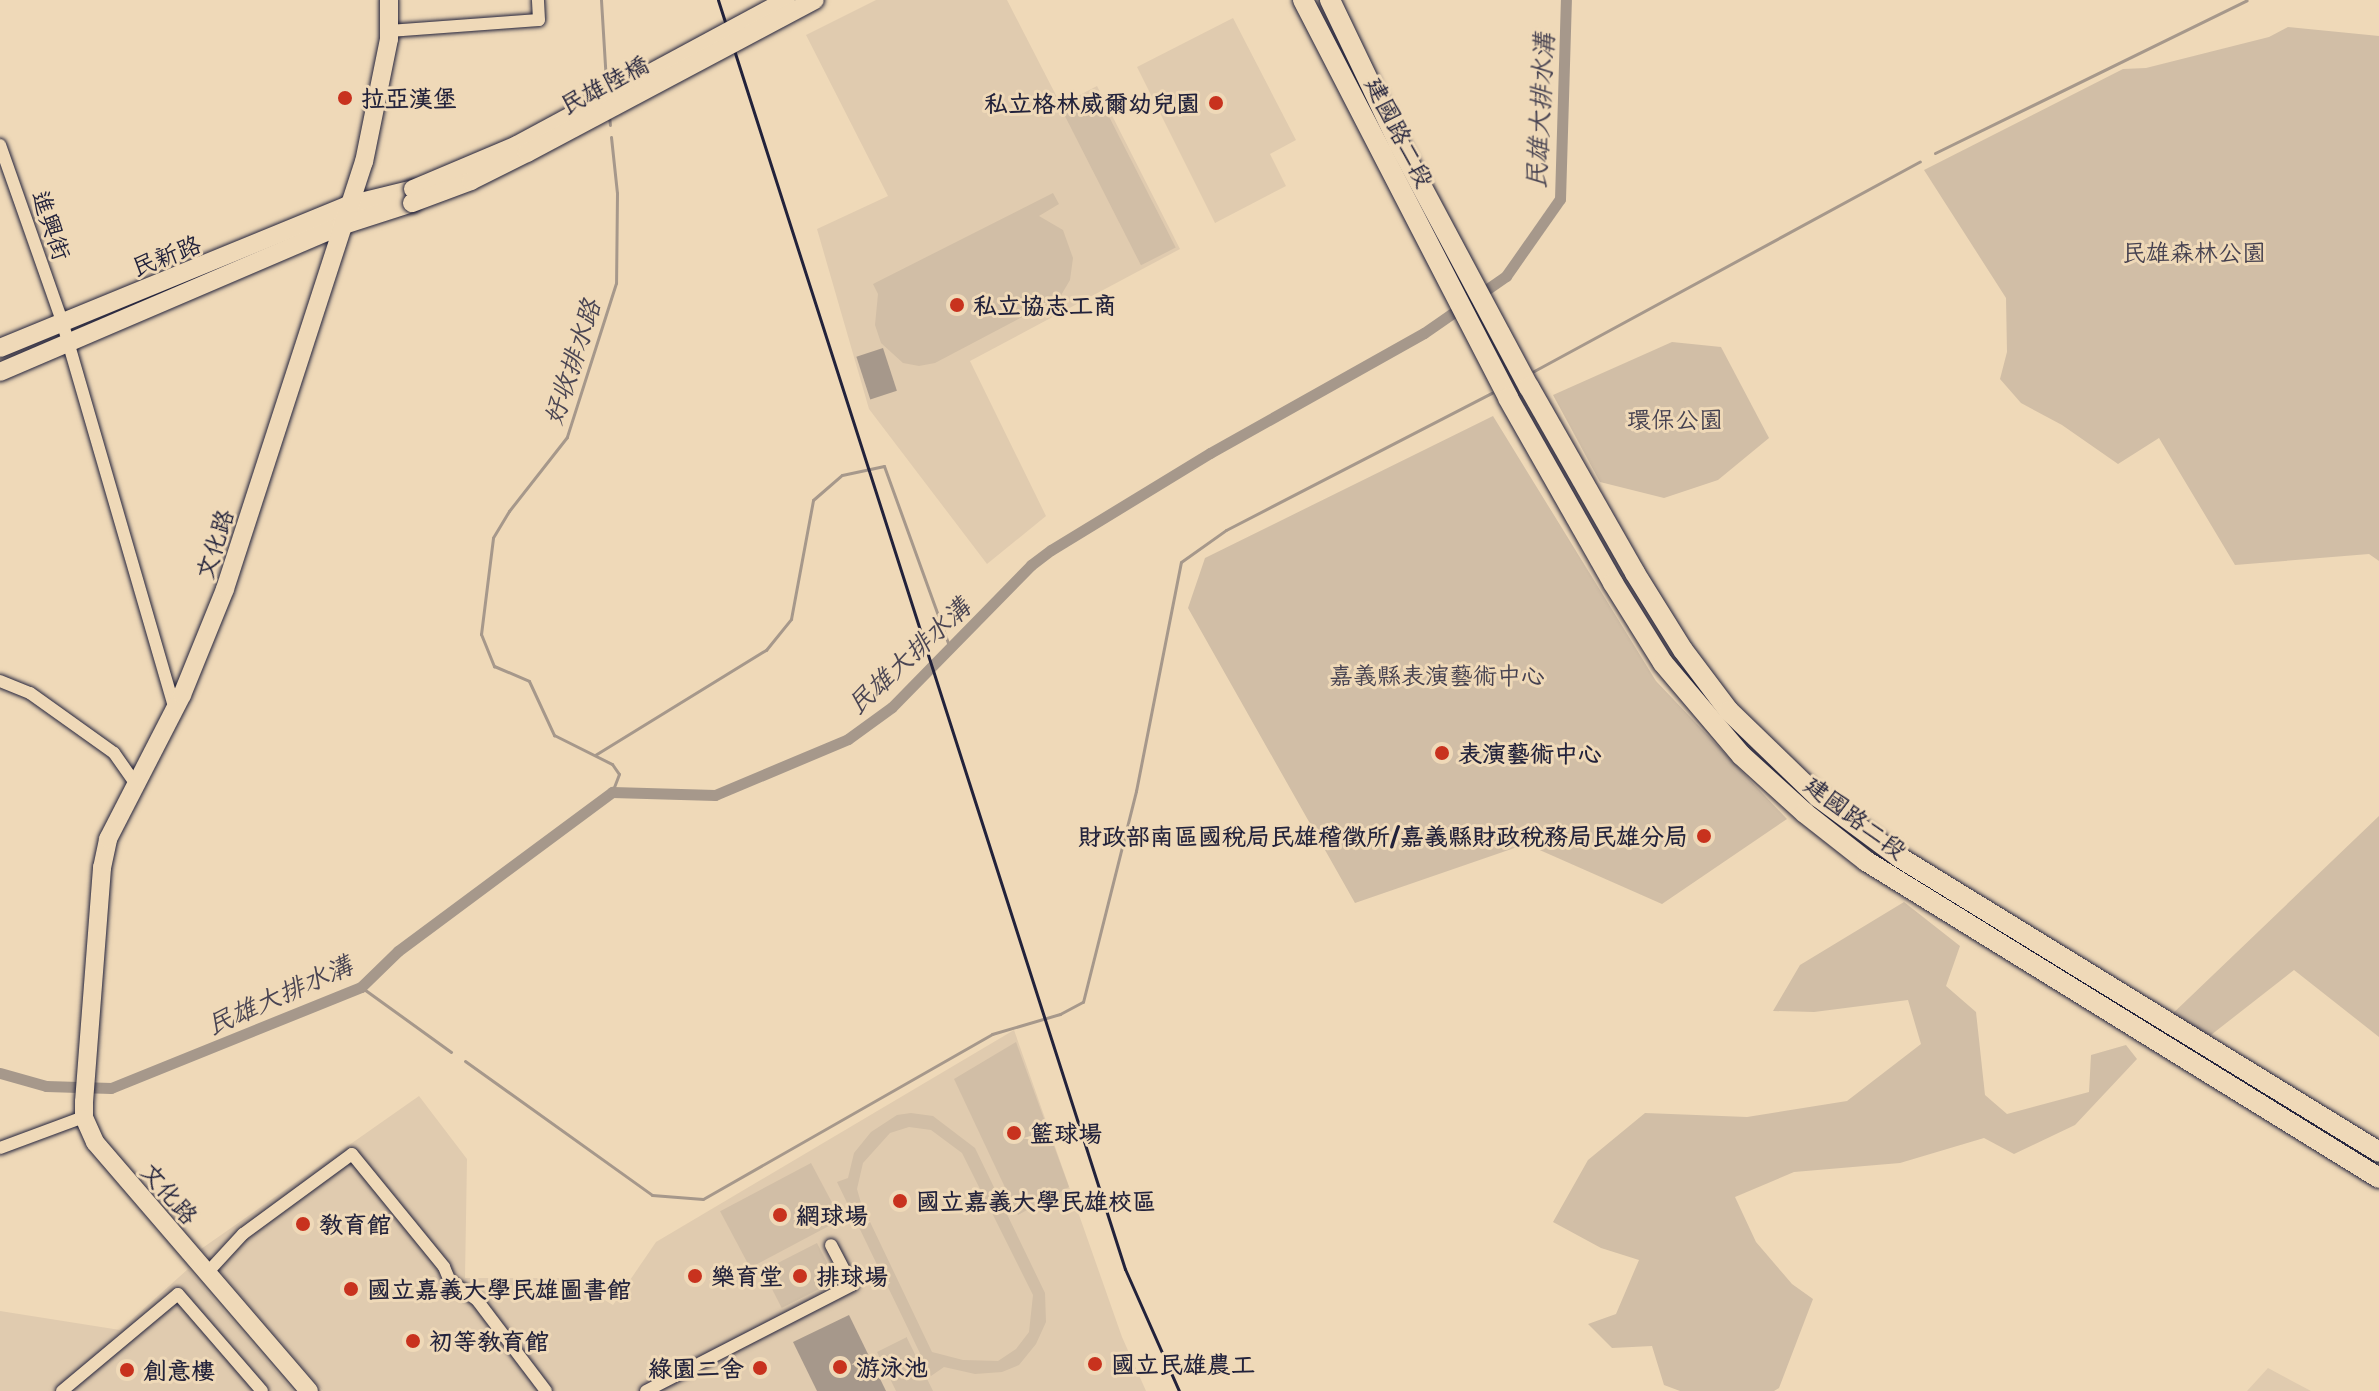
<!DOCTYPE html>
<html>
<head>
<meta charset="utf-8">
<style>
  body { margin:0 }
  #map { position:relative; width:2379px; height:1391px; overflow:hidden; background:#efd9b8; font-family:"Playpen Sans","LXGW WenKai TC",sans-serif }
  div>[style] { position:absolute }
  .built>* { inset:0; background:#e0cbaf }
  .green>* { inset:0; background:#d1bea6; transform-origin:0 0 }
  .water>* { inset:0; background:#a6988b; transform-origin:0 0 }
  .stream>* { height:3px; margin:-1.5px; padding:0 1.5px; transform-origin:1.5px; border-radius:1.5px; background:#a6988b }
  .canal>* { height:11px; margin:-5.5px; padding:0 5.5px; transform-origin:5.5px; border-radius:5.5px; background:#a6988b }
  .roads { filter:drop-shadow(0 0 2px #22223b) drop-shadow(0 0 2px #22223b) }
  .street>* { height:12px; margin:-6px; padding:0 6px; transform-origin:6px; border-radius:6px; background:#efd9b8 }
  .secondary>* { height:18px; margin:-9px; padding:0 9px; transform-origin:9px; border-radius:9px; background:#efd9b8 }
  .primary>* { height:20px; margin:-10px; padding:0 10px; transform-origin:10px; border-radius:10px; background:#efd9b8 }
  .rail>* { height:3px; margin:-1.5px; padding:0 1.5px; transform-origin:1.5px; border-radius:1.5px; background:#22223b }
  .bridges { filter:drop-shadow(0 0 2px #22223b) drop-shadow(0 0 2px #22223b) }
  .secondary-bridge>* { height:18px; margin:-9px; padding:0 9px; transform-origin:9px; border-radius:9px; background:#efd9b8 }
  .dots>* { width:22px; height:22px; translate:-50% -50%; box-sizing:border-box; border:4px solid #efd9b8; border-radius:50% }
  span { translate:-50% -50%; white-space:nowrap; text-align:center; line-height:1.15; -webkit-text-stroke:6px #efd9b8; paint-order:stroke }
  .street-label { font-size:24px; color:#22223b }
  .poi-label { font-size:24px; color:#22223b; font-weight:700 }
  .left { translate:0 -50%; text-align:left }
  .right { translate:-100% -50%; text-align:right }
  .park-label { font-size:24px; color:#454150 }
  .water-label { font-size:26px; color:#4a4553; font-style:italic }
</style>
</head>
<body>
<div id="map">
  <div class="built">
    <i style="clip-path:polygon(876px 0,1007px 0,1061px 105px,1097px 86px,1180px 249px,970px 361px,1046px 516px,987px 564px,869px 409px,817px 229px,888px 196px,806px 35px)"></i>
    <i style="clip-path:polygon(1233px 18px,1296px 140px,1270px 154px,1286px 186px,1215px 223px,1137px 67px)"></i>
    <i style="clip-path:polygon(1014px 1030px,1122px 1337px,1146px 1391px,323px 1391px,201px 1249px,419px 1096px,467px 1159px,465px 1278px,569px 1278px,613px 1305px,656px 1242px)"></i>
    <i style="clip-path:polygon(188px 1269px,293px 1391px,0 1391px,0 1311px,120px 1330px)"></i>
    <i style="clip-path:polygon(2268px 1368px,2311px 1391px,2247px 1391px)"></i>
  </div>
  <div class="green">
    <i style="clip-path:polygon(2288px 27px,2379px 36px,2379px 561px,2369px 554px,2235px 565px,2159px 438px,2118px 464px,2062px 425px,2021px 403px,2000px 379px,2007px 352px,2006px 298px,1924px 170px,2123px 69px,2146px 68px,2269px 37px)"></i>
    <i style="left:1099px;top:97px;width:169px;height:39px;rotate:63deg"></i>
    <i style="clip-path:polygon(1053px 193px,1059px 204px,1039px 216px,1063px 230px,1073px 258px,1070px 280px,1060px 297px,935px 363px,919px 366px,903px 363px,881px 343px,875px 325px,878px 294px,873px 284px)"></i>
    <i style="clip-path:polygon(1672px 342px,1721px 347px,1769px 438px,1718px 480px,1664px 498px,1600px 482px,1553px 395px)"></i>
    <i style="clip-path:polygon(1493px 416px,1656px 681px,1787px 819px,1662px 904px,1526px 844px,1355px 903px,1188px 608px,1205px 558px)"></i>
    <i style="clip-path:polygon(2379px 816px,2379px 1037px,2294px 970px,2202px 1042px,2166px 1020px)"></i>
    <i style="clip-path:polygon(1904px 902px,1960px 946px,1946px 986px,1976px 1012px,1985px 1095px,2007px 1114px,2089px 1092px,2091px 1055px,2126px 1045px,2137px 1059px,2075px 1125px,2014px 1154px,1984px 1138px,1900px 1163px,1794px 1172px,1735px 1197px,1756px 1242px,1792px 1284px,1813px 1299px,1779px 1388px,1774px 1391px,1680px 1391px,1664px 1385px,1652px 1346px,1612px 1348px,1588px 1324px,1616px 1314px,1639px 1260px,1601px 1248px,1553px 1222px,1588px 1160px,1645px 1113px,1747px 1117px,1847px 1101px,1921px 1044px,1908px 1000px,1814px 1012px,1773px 1011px,1800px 965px)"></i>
    <i style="clip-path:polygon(1016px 1042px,1069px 1187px,1018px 1215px,954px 1079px)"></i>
    <i style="clip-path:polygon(evenodd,911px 1113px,933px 1116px,975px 1148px,1045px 1293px,1046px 1322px,1036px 1344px,1019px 1365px,1002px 1372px,975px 1374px,944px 1367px,931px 1376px,837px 1182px,848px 1178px,854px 1153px,871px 1132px,897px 1115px,911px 1113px,909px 1127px,931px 1130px,962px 1153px,1033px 1295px,1029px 1332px,1016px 1349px,998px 1361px,963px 1360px,932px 1352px,861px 1203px,857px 1189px,863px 1163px,890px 1133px,909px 1127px)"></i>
    <i style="left:811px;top:1163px;width:64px;height:103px;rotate:62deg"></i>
    <i style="left:817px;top:1243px;width:42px;height:61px;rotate:63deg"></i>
    <i style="clip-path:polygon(907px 1337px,907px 1338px,933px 1391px,896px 1391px,877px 1352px)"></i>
  </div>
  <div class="water">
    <i style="left:883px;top:348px;width:45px;height:28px;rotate:72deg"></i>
    <i style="clip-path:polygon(849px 1315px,886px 1391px,817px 1391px,793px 1342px)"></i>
  </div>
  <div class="stream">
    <i style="left:601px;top:0;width:82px;rotate:86.5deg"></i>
    <i style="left:609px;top:116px;width:9px;rotate:84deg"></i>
    <i style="left:611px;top:137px;width:56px;rotate:83.9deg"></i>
    <i style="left:617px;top:193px;width:90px;rotate:90.6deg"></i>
    <i style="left:616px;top:283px;width:162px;rotate:107.7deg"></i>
    <i style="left:567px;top:437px;width:94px;rotate:128.1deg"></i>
    <i style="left:509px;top:511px;width:31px;rotate:121deg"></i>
    <i style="left:493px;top:538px;width:97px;rotate:97.1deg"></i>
    <i style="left:481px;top:634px;width:35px;rotate:68deg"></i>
    <i style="left:494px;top:666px;width:38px;rotate:23deg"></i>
    <i style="left:529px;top:681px;width:60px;rotate:65.2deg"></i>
    <i style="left:554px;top:735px;width:65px;rotate:26.6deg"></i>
    <i style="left:612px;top:764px;width:12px;rotate:55deg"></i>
    <i style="left:619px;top:774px;width:19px;rotate:111deg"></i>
    <i style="left:1935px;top:153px;width:347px;rotate:-26.1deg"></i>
    <i style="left:1534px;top:371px;width:439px;rotate:-28.5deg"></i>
    <i style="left:595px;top:755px;width:201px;rotate:-31.6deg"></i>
    <i style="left:766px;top:650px;width:40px;rotate:-51deg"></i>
    <i style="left:791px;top:619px;width:121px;rotate:-79.5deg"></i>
    <i style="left:813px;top:500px;width:38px;rotate:-41deg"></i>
    <i style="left:842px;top:475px;width:43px;rotate:-12.1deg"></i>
    <i style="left:884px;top:466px;width:194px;rotate:70.1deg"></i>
    <i style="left:361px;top:987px;width:111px;rotate:35.8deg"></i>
    <i style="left:465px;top:1061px;width:230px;rotate:35.6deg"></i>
    <i style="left:652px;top:1195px;width:51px;rotate:4.5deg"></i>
    <i style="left:703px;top:1199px;width:333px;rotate:-29.7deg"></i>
    <i style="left:992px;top:1034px;width:71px;rotate:-16.4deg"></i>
    <i style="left:1060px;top:1014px;width:26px;rotate:-28deg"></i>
    <i style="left:1083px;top:1002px;width:218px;rotate:-75.9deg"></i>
    <i style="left:1136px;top:791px;width:233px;rotate:-78.9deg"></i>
    <i style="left:1181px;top:562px;width:55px;rotate:-35.4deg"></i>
    <i style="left:1226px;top:530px;width:299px;rotate:-27.3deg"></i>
  </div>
  <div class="canal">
    <i style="left:0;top:1073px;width:48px;rotate:15.8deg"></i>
    <i style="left:46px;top:1086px;width:65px;rotate:1.8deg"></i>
    <i style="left:111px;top:1088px;width:270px;rotate:-22deg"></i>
    <i style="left:361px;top:987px;width:52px;rotate:-44.2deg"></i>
    <i style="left:398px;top:951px;width:267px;rotate:-36.6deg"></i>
    <i style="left:612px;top:792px;width:103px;rotate:1.7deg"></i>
    <i style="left:715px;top:795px;width:144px;rotate:-22.8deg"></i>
    <i style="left:848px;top:739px;width:54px;rotate:-36deg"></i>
    <i style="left:892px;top:707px;width:199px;rotate:-45.6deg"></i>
    <i style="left:1031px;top:565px;width:25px;rotate:-37deg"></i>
    <i style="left:1051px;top:550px;width:186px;rotate:-31.4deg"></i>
    <i style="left:1210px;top:453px;width:245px;rotate:-29.3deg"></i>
    <i style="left:1424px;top:333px;width:100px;rotate:-34.8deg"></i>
    <i style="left:1506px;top:276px;width:94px;rotate:-55deg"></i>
    <i style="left:1560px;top:199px;width:199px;rotate:-88.3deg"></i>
  </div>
  <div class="roads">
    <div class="street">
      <i style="left:389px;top:31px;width:150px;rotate:-4.2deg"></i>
      <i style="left:539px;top:20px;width:20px;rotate:-93deg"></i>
      <i style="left:0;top:145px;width:187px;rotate:70.6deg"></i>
      <i style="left:62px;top:321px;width:405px;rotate:73.8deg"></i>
      <i style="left:0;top:681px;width:32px;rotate:22deg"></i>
      <i style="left:30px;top:693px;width:103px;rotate:35.5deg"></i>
      <i style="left:114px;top:753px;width:38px;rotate:55deg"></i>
      <i style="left:0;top:1148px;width:90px;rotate:-20.3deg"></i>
      <i style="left:207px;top:1273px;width:53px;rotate:-47.3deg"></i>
      <i style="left:243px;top:1234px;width:135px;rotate:-36.3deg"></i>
      <i style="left:352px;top:1154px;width:146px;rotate:50.8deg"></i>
      <i style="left:444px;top:1267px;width:15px;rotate:67deg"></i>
      <i style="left:450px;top:1281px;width:33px;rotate:35deg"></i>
      <i style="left:477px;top:1300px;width:114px;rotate:52.8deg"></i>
      <i style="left:62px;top:1391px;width:151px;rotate:-39.9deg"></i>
      <i style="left:178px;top:1294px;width:128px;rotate:49.1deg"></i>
      <i style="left:646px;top:1391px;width:232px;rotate:-27.2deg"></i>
      <i style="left:852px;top:1285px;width:45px;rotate:-117.7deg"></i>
    </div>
    <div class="secondary">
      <i style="left:0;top:348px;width:376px;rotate:-22.3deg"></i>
      <i style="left:348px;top:205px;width:67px;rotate:-13.8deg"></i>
      <i style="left:0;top:372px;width:371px;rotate:-23.2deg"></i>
      <i style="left:341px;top:226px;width:75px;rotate:-17.9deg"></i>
      <i style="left:309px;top:1391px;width:328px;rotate:-130.7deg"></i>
      <i style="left:95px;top:1142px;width:27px;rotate:-114deg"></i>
      <i style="left:84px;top:1117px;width:15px;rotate:-90deg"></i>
      <i style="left:84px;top:1102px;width:235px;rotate:-85.6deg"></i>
      <i style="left:102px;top:868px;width:30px;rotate:-78deg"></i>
      <i style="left:108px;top:839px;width:162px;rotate:-62.8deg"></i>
      <i style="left:182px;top:695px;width:114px;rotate:-67.9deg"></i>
      <i style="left:225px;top:589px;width:449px;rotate:-72deg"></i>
      <i style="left:364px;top:162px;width:126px;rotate:-78.5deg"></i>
      <i style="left:389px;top:39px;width:39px;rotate:-90deg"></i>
    </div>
    <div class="primary">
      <i style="left:1303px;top:0;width:448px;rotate:62.7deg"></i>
      <i style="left:1508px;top:398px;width:213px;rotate:60.4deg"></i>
      <i style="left:1613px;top:583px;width:94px;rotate:58deg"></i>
      <i style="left:1663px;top:663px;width:121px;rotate:49.7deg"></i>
      <i style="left:1741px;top:755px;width:86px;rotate:42.2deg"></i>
      <i style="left:1805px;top:813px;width:78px;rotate:38.2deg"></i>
      <i style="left:1866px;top:861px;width:603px;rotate:31.71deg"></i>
      <i style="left:1330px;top:0;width:160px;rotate:64.4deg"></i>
      <i style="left:1399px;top:144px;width:276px;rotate:61.9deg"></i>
      <i style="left:1529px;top:387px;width:214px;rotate:60.3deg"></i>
      <i style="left:1635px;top:573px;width:91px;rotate:58.1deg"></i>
      <i style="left:1683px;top:650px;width:76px;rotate:53deg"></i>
      <i style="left:1729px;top:711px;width:124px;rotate:44deg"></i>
      <i style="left:1818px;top:797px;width:101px;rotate:36.5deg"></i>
      <i style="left:1899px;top:857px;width:563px;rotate:31.57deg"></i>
    </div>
  </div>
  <div class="rail">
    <i style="left:718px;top:0;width:1333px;rotate:72.22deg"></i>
    <i style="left:1125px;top:1269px;width:133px;rotate:66.1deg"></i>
  </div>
  <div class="bridges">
    <div class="secondary-bridge">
      <i style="left:413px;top:189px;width:113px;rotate:-22.9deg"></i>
      <i style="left:517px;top:145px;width:306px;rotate:-28.3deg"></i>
      <i style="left:412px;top:203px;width:63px;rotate:-20.4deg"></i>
      <i style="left:471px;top:181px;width:63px;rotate:-26.6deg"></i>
      <i style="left:527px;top:153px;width:326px;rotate:-28deg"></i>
    </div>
  </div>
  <div class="dots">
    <i style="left:345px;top:98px;background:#c8321e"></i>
    <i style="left:1216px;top:103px;background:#c8321e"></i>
    <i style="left:957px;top:305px;background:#c8321e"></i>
    <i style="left:1442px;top:753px;background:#c8321e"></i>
    <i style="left:1704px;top:836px;background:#c8321e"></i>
    <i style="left:1014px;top:1133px;background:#c8321e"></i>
    <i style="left:900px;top:1201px;background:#c8321e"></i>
    <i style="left:780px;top:1215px;background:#c8321e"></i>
    <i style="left:303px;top:1224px;background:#c8321e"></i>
    <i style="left:695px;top:1276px;background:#c8321e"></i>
    <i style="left:800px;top:1276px;background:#c8321e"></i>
    <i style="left:351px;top:1289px;background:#c8321e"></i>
    <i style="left:413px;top:1341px;background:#c8321e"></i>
    <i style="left:1095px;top:1364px;background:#c8321e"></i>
    <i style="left:840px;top:1367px;background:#c8321e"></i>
    <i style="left:760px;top:1368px;background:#c8321e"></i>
    <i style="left:127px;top:1370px;background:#c8321e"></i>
  </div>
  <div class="street-label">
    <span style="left:604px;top:84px;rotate:-28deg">民雄陸橋</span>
    <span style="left:1400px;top:132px;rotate:63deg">建國路二段</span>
    <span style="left:52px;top:225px;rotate:71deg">進興街</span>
    <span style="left:166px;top:255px;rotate:-21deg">民新路</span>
    <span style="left:214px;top:544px;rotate:-72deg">文化路</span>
    <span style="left:1856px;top:817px;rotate:37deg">建國路二段</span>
    <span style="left:170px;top:1193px;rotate:49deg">文化路</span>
  </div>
  <div class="poi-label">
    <span class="left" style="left:361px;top:98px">拉亞漢堡</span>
    <span class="right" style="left:1200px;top:103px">私立格林威爾幼兒園</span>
    <span class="left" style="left:973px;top:305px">私立協志工商</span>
    <span class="left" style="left:1458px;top:753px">表演藝術中心</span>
    <span class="right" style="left:1688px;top:836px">財政部南區國稅局民雄稽徵所/嘉義縣財政稅務局民雄分局</span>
    <span class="left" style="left:1030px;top:1133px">籃球場</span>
    <span class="left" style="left:916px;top:1201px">國立嘉義大學民雄校區</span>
    <span class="left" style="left:796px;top:1215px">網球場</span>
    <span class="left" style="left:319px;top:1224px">教育館</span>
    <span class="left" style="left:711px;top:1276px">樂育堂</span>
    <span class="left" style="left:816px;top:1276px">排球場</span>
    <span class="left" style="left:367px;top:1289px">國立嘉義大學民雄圖書館</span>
    <span class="left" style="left:429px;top:1341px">初等教育館</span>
    <span class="left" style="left:1111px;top:1364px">國立民雄農工</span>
    <span class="left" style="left:856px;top:1367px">游泳池</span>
    <span class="right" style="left:744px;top:1368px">綠園二舍</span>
    <span class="left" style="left:143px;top:1370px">創意樓</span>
  </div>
  <div class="park-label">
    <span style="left:2194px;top:252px">民雄森林公園</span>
    <span style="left:1675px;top:419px">環保公園</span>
    <span style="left:1437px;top:675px">嘉義縣表演藝術中心</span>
  </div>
  <div class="water-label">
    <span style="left:1539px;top:111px;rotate:-87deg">民雄大排水溝</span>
    <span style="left:571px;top:362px;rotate:-72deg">好收排水路</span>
    <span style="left:908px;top:655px;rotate:-43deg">民雄大排水溝</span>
    <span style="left:279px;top:994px;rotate:-24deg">民雄大排水溝</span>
  </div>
</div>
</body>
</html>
